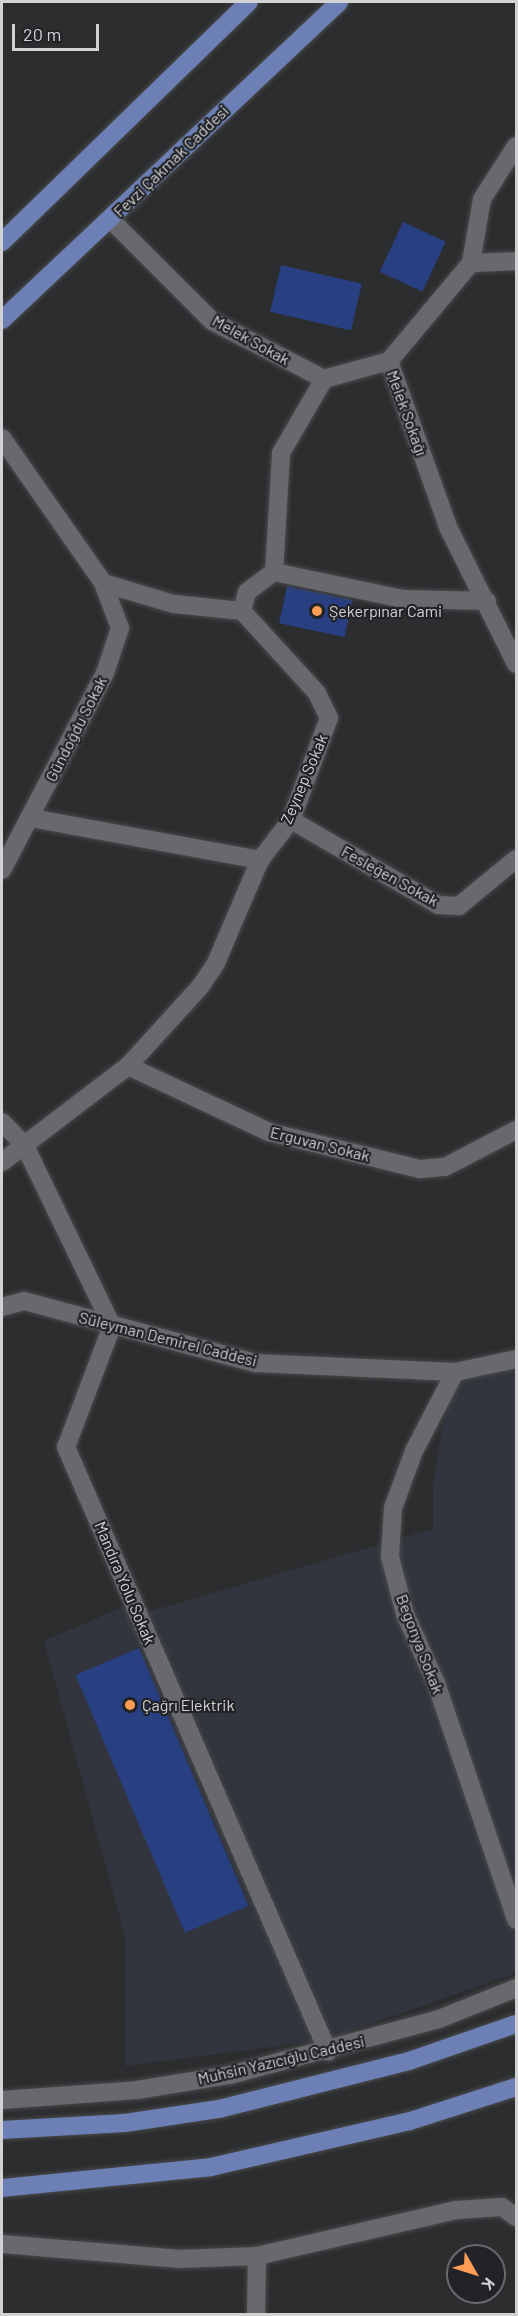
<!DOCTYPE html>
<html>
<head>
<meta charset="utf-8">
<style>
  body { margin:0 }
  #map { position:relative; width:518px; height:2316px; overflow:hidden; background:#2c2d2f; font-family:Barlow,sans-serif }
  div>[style] { position:absolute }
  .built>* { inset:0; background:#32353d }
  .building>* { inset:0; background:#283f81; transform-origin:0 0 }
  .roads { filter:drop-shadow(0 0 2px #494a4c) drop-shadow(0 0 2px #494a4c) }
  .minor>* { height:18px; margin:-9px; padding:0 9px; transform-origin:9px; border-radius:9px; background:#68696c }
  .major>* { height:18px; margin:-9px; padding:0 9px; transform-origin:9px; border-radius:9px; background:#6c80b6 }
  .dots>* { width:16px; height:16px; translate:-50% -50%; box-sizing:border-box; border:3px solid #222326; border-radius:50% }
  span { translate:-50% -50%; white-space:nowrap; text-align:center; line-height:1.15; -webkit-text-stroke:4.5px #222326; paint-order:stroke }
  .street-label { font-size:16px; color:#d2d2d4 }
  .poi-label { font-size:16px; color:#d2d2d4 }
  .left { translate:0 -50%; text-align:left }
  .frame { position:absolute; inset:0; border:3px solid #d2d2d4; pointer-events:none }
  .north { position:absolute; left:446px; top:2244px; width:60px; height:60px; box-sizing:border-box; background:#222326; border:2px solid #68696c; border-radius:50%; rotate:129deg; font-size:16px; font-weight:700; line-height:24px; text-align:center; color:#d2d2d4 }
  .north::after { content:''; display:block; margin:auto; width:21px; height:27px; background:#fc9d53; clip-path:polygon(50% 0,100% 100%,50% 72%,0 100%) }
  .scale { position:absolute; left:12px; top:24px; width:87px; height:27px; box-sizing:border-box; border:3px solid #d2d2d4; border-top:0; padding-left:8px; font-size:18px; line-height:21px; white-space:nowrap; color:#d2d2d4; -webkit-text-stroke:4px #222326; paint-order:stroke }
</style>
</head>
<body>
<div id="map">
  <div class="built">
    <i style="clip-path:polygon(516px 1363px,516px 1973px,325px 2040px,125px 2066px,125px 1936px,44px 1641px,135px 1602px,137px 1615px,433px 1529px,433px 1484px,451px 1376px)"></i>
  </div>
  <div class="building">
    <i style="left:403px;top:222px;width:47px;height:55px;rotate:25deg"></i>
    <i style="left:281px;top:265px;width:83px;height:48px;rotate:13deg"></i>
    <i style="left:287px;top:586px;width:67px;height:38px;rotate:12deg"></i>
    <i style="left:139px;top:1648px;width:280px;height:69px;rotate:67deg"></i>
  </div>
  <div class="roads">
    <div class="minor">
      <i style="left:516px;top:146px;width:63px;rotate:122.7deg"></i>
      <i style="left:482px;top:199px;width:65px;rotate:99.8deg"></i>
      <i style="left:471px;top:263px;width:128px;rotate:129.9deg"></i>
      <i style="left:389px;top:361px;width:176px;rotate:70.4deg"></i>
      <i style="left:448px;top:527px;width:153px;rotate:63.6deg"></i>
      <i style="left:110px;top:219px;width:144px;rotate:45deg"></i>
      <i style="left:212px;top:321px;width:126px;rotate:27.4deg"></i>
      <i style="left:324px;top:379px;width:67px;rotate:-15.5deg"></i>
      <i style="left:471px;top:263px;width:45px;rotate:-2.5deg"></i>
      <i style="left:2px;top:438px;width:177px;rotate:55.1deg"></i>
      <i style="left:103px;top:583px;width:48px;rotate:69.3deg"></i>
      <i style="left:120px;top:628px;width:47px;rotate:108.4deg"></i>
      <i style="left:105px;top:673px;width:222px;rotate:117.6deg"></i>
      <i style="left:274px;top:572px;width:132px;rotate:11.8deg"></i>
      <i style="left:403px;top:599px;width:84px;rotate:1.4deg"></i>
      <i style="left:103px;top:583px;width:74px;rotate:16.5deg"></i>
      <i style="left:174px;top:604px;width:68px;rotate:5.9deg"></i>
      <i style="left:242px;top:611px;width:20px;rotate:-75deg"></i>
      <i style="left:247px;top:592px;width:34px;rotate:-37deg"></i>
      <i style="left:274px;top:572px;width:119px;rotate:-86.6deg"></i>
      <i style="left:281px;top:453px;width:86px;rotate:-59.8deg"></i>
      <i style="left:31px;top:818px;width:233px;rotate:10.4deg"></i>
      <i style="left:291px;top:820px;width:170px;rotate:30deg"></i>
      <i style="left:438px;top:905px;width:21px;rotate:3deg"></i>
      <i style="left:459px;top:906px;width:74px;rotate:-39.5deg"></i>
      <i style="left:128px;top:1066px;width:156px;rotate:25.1deg"></i>
      <i style="left:269px;top:1132px;width:155px;rotate:13.8deg"></i>
      <i style="left:420px;top:1169px;width:25px;rotate:-5deg"></i>
      <i style="left:445px;top:1167px;width:80px;rotate:-27.5deg"></i>
      <i style="left:2px;top:1122px;width:33px;rotate:46deg"></i>
      <i style="left:25px;top:1146px;width:200px;rotate:64.2deg"></i>
      <i style="left:112px;top:1326px;width:129px;rotate:110.8deg"></i>
      <i style="left:66px;top:1447px;width:659px;rotate:66.58deg"></i>
      <i style="left:2px;top:1162px;width:158px;rotate:-37.3deg"></i>
      <i style="left:128px;top:1066px;width:107px;rotate:-47.7deg"></i>
      <i style="left:200px;top:987px;width:29px;rotate:-56deg"></i>
      <i style="left:216px;top:963px;width:112px;rotate:-66.9deg"></i>
      <i style="left:260px;top:860px;width:51px;rotate:-52.2deg"></i>
      <i style="left:291px;top:820px;width:109px;rotate:-69.6deg"></i>
      <i style="left:329px;top:718px;width:28px;rotate:-116deg"></i>
      <i style="left:317px;top:693px;width:111px;rotate:-132.4deg"></i>
      <i style="left:2px;top:1307px;width:23px;rotate:-15deg"></i>
      <i style="left:24px;top:1301px;width:239px;rotate:15deg"></i>
      <i style="left:255px;top:1363px;width:200px;rotate:2.6deg"></i>
      <i style="left:455px;top:1372px;width:62px;rotate:-12deg"></i>
      <i style="left:455px;top:1372px;width:89px;rotate:117.4deg"></i>
      <i style="left:414px;top:1451px;width:61px;rotate:110.2deg"></i>
      <i style="left:393px;top:1508px;width:49px;rotate:93.5deg"></i>
      <i style="left:390px;top:1557px;width:59px;rotate:75.3deg"></i>
      <i style="left:405px;top:1614px;width:76px;rotate:65.8deg"></i>
      <i style="left:436px;top:1683px;width:250px;rotate:71.3deg"></i>
      <i style="left:2px;top:2100px;width:135px;rotate:-4.2deg"></i>
      <i style="left:137px;top:2090px;width:94px;rotate:-9.2deg"></i>
      <i style="left:230px;top:2075px;width:216px;rotate:-15deg"></i>
      <i style="left:439px;top:2019px;width:83px;rotate:-21.9deg"></i>
      <i style="left:2px;top:2244px;width:179px;rotate:4.8deg"></i>
      <i style="left:180px;top:2259px;width:77px;rotate:-2.2deg"></i>
      <i style="left:257px;top:2256px;width:204px;rotate:-13deg"></i>
      <i style="left:456px;top:2210px;width:46px;rotate:-3.7deg"></i>
      <i style="left:502px;top:2207px;width:17px;rotate:36deg"></i>
      <i style="left:256px;top:2314px;width:58px;rotate:-89deg"></i>
    </div>
    <div class="major">
      <i style="left:2px;top:242px;width:344px;rotate:-44.2deg"></i>
      <i style="left:2px;top:320px;width:463px;rotate:-43.3deg"></i>
      <i style="left:2px;top:2130px;width:123px;rotate:-3.3deg"></i>
      <i style="left:125px;top:2123px;width:95px;rotate:-8.5deg"></i>
      <i style="left:219px;top:2109px;width:196px;rotate:-14.2deg"></i>
      <i style="left:409px;top:2061px;width:113px;rotate:-19.1deg"></i>
      <i style="left:2px;top:2188px;width:210px;rotate:-5.7deg"></i>
      <i style="left:211px;top:2167px;width:204px;rotate:-13deg"></i>
      <i style="left:410px;top:2121px;width:111px;rotate:-17.8deg"></i>
    </div>
  </div>
  <div class="dots">
    <i style="left:317px;top:611px;background:#fc9d53"></i>
    <i style="left:130px;top:1705px;background:#fc9d53"></i>
  </div>
  <div class="street-label">
    <span style="left:171px;top:161px;rotate:-44deg">Fevzi Çakmak Caddesi</span>
    <span style="left:251px;top:340px;rotate:29deg">Melek Sokak</span>
    <span style="left:407px;top:413px;rotate:70deg">Melek Sokağı</span>
    <span style="left:76px;top:729px;rotate:-63deg">Gündoğdu Sokak</span>
    <span style="left:304px;top:779px;rotate:-67deg">Zeynep Sokak</span>
    <span style="left:390px;top:876px;rotate:29deg">Fesleğen Sokak</span>
    <span style="left:320px;top:1144px;rotate:14deg">Erguvan Sokak</span>
    <span style="left:168px;top:1339px;rotate:14deg">Süleyman Demirel Caddesi</span>
    <span style="left:125px;top:1583px;rotate:67deg">Mandıra Yolu Sokak</span>
    <span style="left:420px;top:1644px;rotate:69deg">Begonya Sokak</span>
    <span style="left:281px;top:2060px;rotate:-13deg">Muhsin Yazıcığlu Caddesi</span>
  </div>
  <div class="poi-label">
    <span class="left" style="left:329px;top:611px">Şekerpınar Cami</span>
    <span class="left" style="left:142px;top:1705px">Çağrı Elektrik</span>
  </div>
  <div class="frame"></div>
  <div class="north">K</div>
  <div class="scale">20 m</div>
</div>
</body>
</html>
